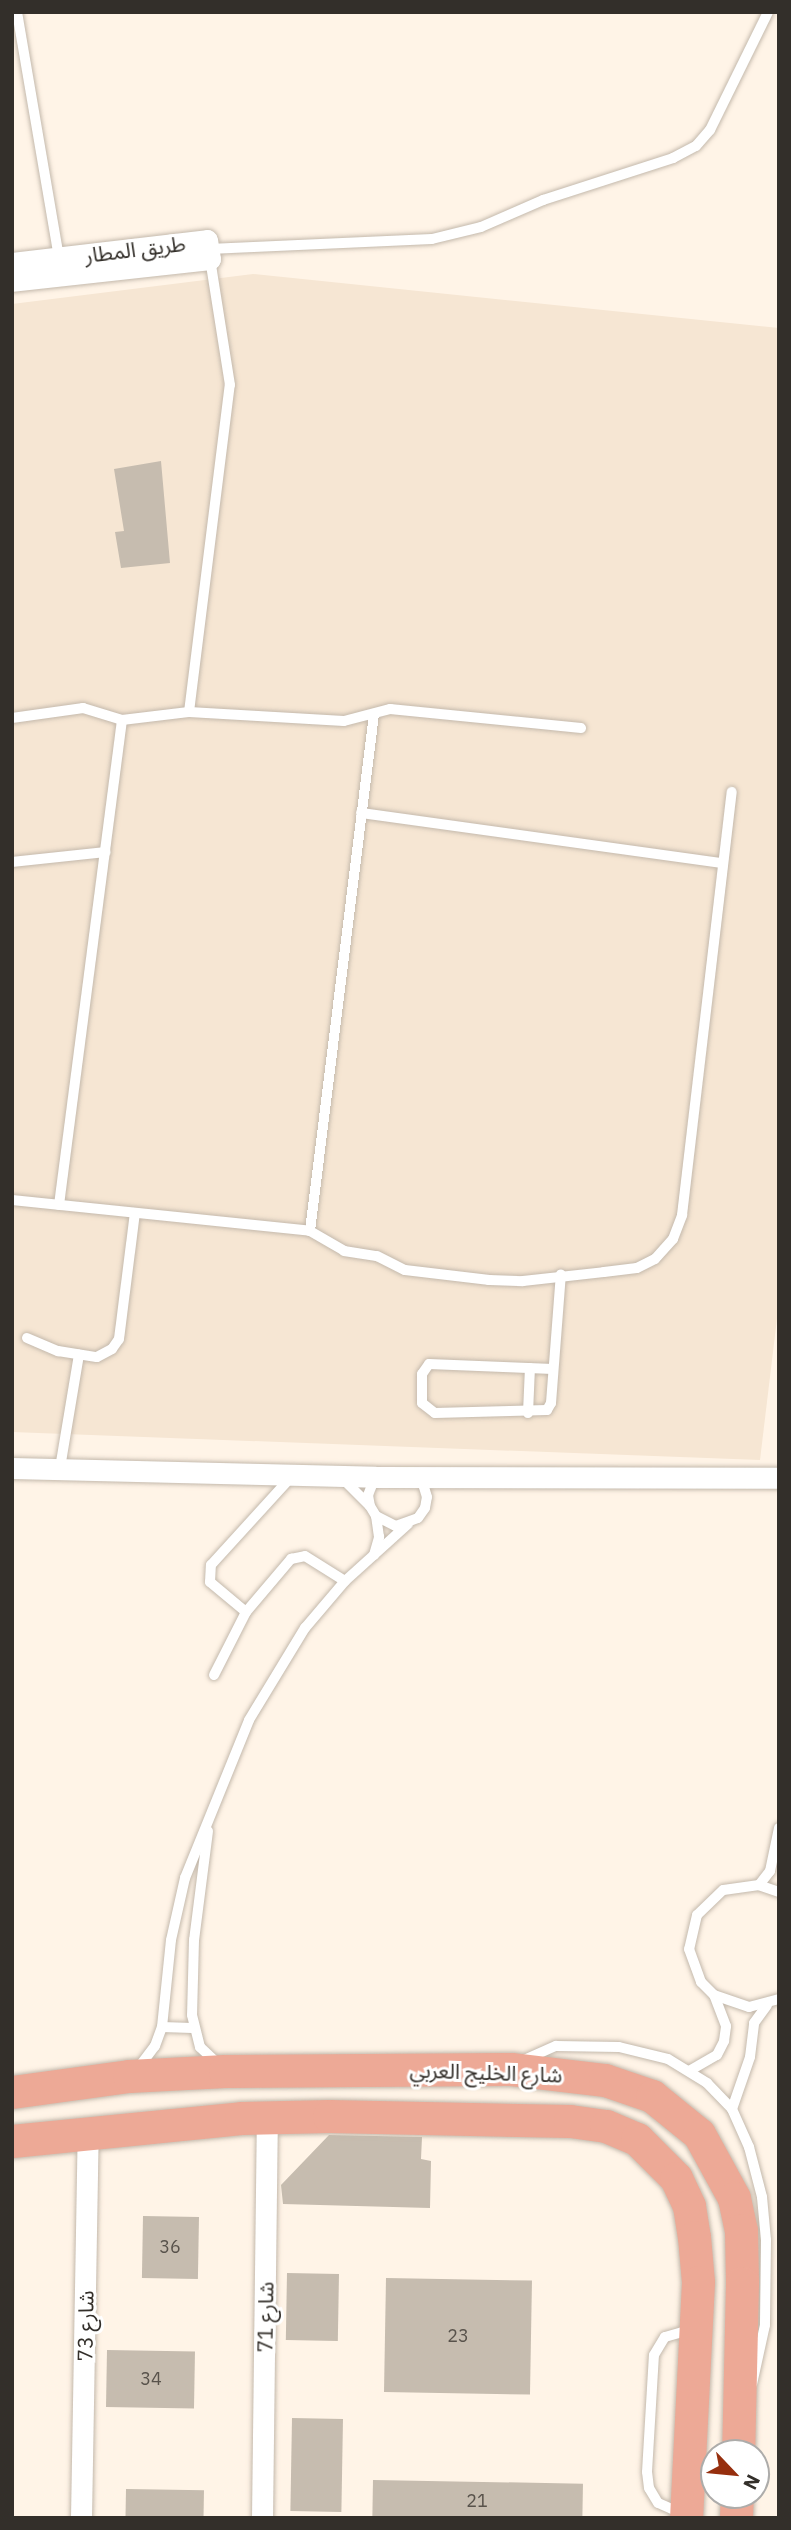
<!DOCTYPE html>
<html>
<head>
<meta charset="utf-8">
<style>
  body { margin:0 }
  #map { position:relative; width:791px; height:2530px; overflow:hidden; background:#fff4e7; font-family:"IBM Plex Sans","Noto Sans Arabic",sans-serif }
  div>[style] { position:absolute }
  .built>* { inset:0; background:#f6e6d3 }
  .building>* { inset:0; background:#c6bcaf; transform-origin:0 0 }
  .roads { filter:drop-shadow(0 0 2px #c4b9ac) drop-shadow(0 0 2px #c4b9ac) }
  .lane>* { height:10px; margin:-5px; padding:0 5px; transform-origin:5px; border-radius:5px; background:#fff }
  .street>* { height:21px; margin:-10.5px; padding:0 10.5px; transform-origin:10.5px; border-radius:10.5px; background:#fff }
  .primary>* { height:33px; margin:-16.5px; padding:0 16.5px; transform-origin:16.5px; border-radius:16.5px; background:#eda996 }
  span { translate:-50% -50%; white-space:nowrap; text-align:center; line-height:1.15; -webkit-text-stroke:6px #fff; paint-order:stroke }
  .number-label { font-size:18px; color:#58524b }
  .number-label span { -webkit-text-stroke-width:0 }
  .street-label { font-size:21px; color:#332f2a }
  .frame { position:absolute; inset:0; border:14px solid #332f2a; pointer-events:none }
  .north { position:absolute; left:700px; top:2439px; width:70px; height:70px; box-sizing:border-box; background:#fff; border:2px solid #adacaa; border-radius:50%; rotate:116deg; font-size:19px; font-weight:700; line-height:28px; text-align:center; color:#332f2a }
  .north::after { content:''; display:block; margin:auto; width:24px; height:32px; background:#962f0e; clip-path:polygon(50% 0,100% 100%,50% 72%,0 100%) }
</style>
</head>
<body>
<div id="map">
  <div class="built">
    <i style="clip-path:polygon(253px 274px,779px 328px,779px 1302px,760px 1460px,12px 1432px,12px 304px)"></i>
  </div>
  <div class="building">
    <i style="clip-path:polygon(161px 461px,170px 563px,121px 568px,115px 532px,124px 531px,114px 469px)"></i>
    <i style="clip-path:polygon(329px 2135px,422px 2137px,421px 2159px,431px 2161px,430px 2208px,283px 2204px,281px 2185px)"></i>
    <i style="left:143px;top:2216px;width:56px;height:62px;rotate:1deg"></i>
    <i style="left:287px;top:2273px;width:52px;height:67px;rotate:1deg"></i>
    <i style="left:386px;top:2278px;width:146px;height:114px;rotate:1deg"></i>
    <i style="left:107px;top:2350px;width:88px;height:57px;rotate:1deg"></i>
    <i style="left:292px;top:2418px;width:51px;height:93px;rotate:1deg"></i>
    <i style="left:373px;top:2480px;width:210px;height:38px;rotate:1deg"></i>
    <i style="left:126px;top:2489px;width:78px;height:29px;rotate:1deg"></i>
  </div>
  <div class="roads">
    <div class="lane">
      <i style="left:17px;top:12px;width:250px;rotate:80.3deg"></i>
      <i style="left:209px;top:249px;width:223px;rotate:-2.6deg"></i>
      <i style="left:432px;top:239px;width:50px;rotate:-13.8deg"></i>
      <i style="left:481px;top:227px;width:68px;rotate:-23.5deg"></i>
      <i style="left:543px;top:200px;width:137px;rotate:-17.9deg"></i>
      <i style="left:673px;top:158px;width:26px;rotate:-28deg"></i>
      <i style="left:696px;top:146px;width:21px;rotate:-49deg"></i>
      <i style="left:710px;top:130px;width:131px;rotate:-63.8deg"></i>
      <i style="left:189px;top:712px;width:330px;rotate:-82.9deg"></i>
      <i style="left:230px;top:385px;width:128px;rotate:-99deg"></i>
      <i style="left:12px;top:718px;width:72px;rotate:-8deg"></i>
      <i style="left:83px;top:708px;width:41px;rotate:17.1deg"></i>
      <i style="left:122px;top:720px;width:67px;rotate:-6.8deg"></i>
      <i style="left:189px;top:712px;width:155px;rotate:3.3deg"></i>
      <i style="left:344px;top:721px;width:48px;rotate:-14.6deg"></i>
      <i style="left:390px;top:709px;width:192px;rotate:5.7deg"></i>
      <i style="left:361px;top:813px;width:365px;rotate:7.9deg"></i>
      <i style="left:12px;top:862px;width:94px;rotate:-6.1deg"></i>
      <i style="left:12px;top:1200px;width:300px;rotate:5.9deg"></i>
      <i style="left:310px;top:1231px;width:39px;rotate:30deg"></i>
      <i style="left:344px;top:1251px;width:33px;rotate:9deg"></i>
      <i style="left:377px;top:1256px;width:31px;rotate:27deg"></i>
      <i style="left:405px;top:1270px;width:85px;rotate:6.8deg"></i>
      <i style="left:489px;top:1280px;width:34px;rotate:2deg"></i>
      <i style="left:523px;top:1281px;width:81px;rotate:-6.3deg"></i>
      <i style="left:604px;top:1272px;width:33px;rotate:-7deg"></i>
      <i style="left:637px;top:1268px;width:20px;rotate:-27deg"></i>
      <i style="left:655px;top:1259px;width:27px;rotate:-48deg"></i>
      <i style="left:673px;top:1239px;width:26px;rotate:-69deg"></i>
      <i style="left:682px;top:1215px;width:426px;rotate:-83.3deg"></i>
      <i style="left:59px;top:1205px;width:489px;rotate:-82.6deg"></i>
      <i style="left:310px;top:1231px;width:521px;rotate:-82.94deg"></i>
      <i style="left:27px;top:1338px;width:34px;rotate:23deg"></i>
      <i style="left:58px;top:1351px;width:39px;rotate:9deg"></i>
      <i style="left:97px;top:1357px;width:17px;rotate:-28deg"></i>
      <i style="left:112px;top:1349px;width:12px;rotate:-55deg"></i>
      <i style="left:119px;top:1339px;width:127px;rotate:-82.8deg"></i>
      <i style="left:553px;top:1369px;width:124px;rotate:-177.7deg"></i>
      <i style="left:429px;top:1364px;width:12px;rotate:125deg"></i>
      <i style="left:422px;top:1374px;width:29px;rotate:90deg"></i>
      <i style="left:422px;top:1403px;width:16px;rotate:38deg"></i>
      <i style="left:435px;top:1413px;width:112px;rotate:-1.5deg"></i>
      <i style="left:547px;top:1410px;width:8px;rotate:-60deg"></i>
      <i style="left:551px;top:1403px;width:129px;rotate:-85.6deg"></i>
      <i style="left:528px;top:1413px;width:45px;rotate:-87.5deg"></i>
      <i style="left:60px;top:1468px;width:115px;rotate:-80.5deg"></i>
      <i style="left:375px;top:1477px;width:19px;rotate:111deg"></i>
      <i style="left:368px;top:1495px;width:11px;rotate:80deg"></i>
      <i style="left:370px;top:1506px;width:12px;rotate:59deg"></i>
      <i style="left:376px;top:1516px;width:22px;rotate:27deg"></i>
      <i style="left:396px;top:1526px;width:23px;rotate:-20deg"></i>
      <i style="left:418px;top:1518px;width:12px;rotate:-55deg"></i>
      <i style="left:425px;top:1508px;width:11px;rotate:-80deg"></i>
      <i style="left:427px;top:1497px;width:21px;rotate:-107deg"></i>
      <i style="left:344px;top:1480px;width:35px;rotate:45deg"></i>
      <i style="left:374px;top:1555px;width:19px;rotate:-74deg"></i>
      <i style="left:379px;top:1537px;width:21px;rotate:-98deg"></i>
      <i style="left:246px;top:1612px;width:47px;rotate:-140.2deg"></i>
      <i style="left:210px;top:1582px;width:17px;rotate:-87deg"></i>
      <i style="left:211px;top:1565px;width:122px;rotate:-47.7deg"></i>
      <i style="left:214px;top:1675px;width:71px;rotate:-63.1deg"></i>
      <i style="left:246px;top:1612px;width:70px;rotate:-49.7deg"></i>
      <i style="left:291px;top:1559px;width:14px;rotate:-12deg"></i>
      <i style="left:305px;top:1556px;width:47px;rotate:32deg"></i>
      <i style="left:208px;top:1831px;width:110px;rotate:97.3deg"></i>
      <i style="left:194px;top:1940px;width:75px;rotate:91.5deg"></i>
      <i style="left:192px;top:2015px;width:33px;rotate:76deg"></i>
      <i style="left:200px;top:2047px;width:25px;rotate:43deg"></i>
      <i style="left:759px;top:1885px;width:18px;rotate:-52deg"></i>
      <i style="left:770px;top:1871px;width:44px;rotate:-78.2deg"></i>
      <i style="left:779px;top:1892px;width:21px;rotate:-161deg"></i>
      <i style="left:759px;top:1885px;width:36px;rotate:172deg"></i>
      <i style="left:723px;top:1890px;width:36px;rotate:136deg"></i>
      <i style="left:697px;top:1915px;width:35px;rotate:103deg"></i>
      <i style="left:689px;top:1949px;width:35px;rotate:70deg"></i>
      <i style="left:701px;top:1982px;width:18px;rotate:45deg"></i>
      <i style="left:714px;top:1995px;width:37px;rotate:19deg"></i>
      <i style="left:749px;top:2007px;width:31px;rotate:-15deg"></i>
      <i style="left:162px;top:2027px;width:30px;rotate:2deg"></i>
      <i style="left:524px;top:2060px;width:35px;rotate:-24deg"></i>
      <i style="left:556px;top:2046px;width:63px;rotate:0.9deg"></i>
      <i style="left:619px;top:2047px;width:50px;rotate:13.8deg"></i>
      <i style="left:668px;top:2059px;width:46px;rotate:31.6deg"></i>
      <i style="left:707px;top:2083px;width:36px;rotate:46deg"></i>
      <i style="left:732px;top:2109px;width:42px;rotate:65.9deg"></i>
      <i style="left:749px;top:2147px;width:52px;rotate:75.4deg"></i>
      <i style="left:762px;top:2197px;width:43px;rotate:84.7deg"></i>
      <i style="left:766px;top:2240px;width:85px;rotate:90.7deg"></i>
      <i style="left:765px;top:2325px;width:60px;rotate:102.4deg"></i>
      <i style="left:139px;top:2067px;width:26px;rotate:-53deg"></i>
      <i style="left:155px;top:2046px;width:20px;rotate:-70deg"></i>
      <i style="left:162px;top:2027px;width:87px;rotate:-84.1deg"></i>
      <i style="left:171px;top:1940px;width:64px;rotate:-77.3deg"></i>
      <i style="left:185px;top:1878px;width:170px;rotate:-67.9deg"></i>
      <i style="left:249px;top:1720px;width:108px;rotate:-58.7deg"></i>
      <i style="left:305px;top:1628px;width:62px;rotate:-49.6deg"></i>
      <i style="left:345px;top:1581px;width:85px;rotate:-42.1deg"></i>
      <i style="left:689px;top:2071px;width:32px;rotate:-30deg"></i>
      <i style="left:717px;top:2055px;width:16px;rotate:-63deg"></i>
      <i style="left:724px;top:2041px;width:15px;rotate:-82deg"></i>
      <i style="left:726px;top:2026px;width:31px;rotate:-111deg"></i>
      <i style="left:732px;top:2109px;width:55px;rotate:-70.9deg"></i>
      <i style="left:750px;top:2057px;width:34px;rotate:-83deg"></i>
      <i style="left:754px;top:2023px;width:22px;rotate:-54deg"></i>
      <i style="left:683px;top:2514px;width:27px;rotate:-156deg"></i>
      <i style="left:658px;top:2503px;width:17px;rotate:-121deg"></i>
      <i style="left:649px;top:2488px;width:16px;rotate:-97deg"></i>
      <i style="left:647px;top:2472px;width:117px;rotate:-86.6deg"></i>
      <i style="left:654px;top:2355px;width:21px;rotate:-59deg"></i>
      <i style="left:665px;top:2337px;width:29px;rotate:-16deg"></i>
    </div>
    <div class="street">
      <i style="left:12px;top:263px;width:196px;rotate:-6.7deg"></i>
      <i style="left:207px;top:240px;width:19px;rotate:81deg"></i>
      <i style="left:210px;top:259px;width:199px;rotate:173.7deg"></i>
      <i style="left:12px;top:1468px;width:363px;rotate:1.4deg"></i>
      <i style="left:375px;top:1477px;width:404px;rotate:0.1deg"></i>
      <i style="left:81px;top:2518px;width:384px;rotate:-89deg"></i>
      <i style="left:262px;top:2518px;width:401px;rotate:-89.3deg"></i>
    </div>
    <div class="primary">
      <i style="left:12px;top:2092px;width:118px;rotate:-7.8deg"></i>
      <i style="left:129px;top:2076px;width:96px;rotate:-3deg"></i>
      <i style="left:225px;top:2071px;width:286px;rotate:-0.4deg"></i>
      <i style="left:511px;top:2069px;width:95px;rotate:6.7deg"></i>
      <i style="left:605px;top:2080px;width:50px;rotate:18.8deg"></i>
      <i style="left:652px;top:2096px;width:60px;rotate:39deg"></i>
      <i style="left:699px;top:2134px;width:73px;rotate:61.3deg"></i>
      <i style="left:734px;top:2198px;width:33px;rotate:78deg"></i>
      <i style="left:741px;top:2230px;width:53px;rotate:88.9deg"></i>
      <i style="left:742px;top:2283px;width:170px;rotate:91.3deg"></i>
      <i style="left:12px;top:2141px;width:230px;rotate:-5.7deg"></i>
      <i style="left:241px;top:2118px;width:88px;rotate:-1.3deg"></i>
      <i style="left:329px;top:2116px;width:241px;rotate:1.2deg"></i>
      <i style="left:570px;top:2121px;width:36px;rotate:8deg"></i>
      <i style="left:606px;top:2126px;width:34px;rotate:23deg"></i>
      <i style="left:637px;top:2139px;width:55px;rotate:45deg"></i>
      <i style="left:676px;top:2178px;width:31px;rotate:65deg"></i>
      <i style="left:689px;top:2206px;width:31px;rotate:81deg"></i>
      <i style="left:694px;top:2237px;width:45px;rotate:84.9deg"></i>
      <i style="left:698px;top:2282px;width:236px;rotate:92.9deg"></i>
      <i style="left:736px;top:2518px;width:23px;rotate:-88deg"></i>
    </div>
  </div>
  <div class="number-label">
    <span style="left:170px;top:2247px">36</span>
    <span style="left:458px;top:2336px">23</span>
    <span style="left:151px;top:2379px">34</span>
    <span style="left:477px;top:2501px">21</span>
  </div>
  <div class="street-label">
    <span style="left:135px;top:249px;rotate:-7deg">طريق المطار</span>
    <span style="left:486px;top:2072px;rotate:2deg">شارع الخليج العربي</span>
    <span style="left:265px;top:2317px;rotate:-89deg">شارع 71</span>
    <span style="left:85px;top:2326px;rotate:-89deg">شارع 73</span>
  </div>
  <div class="frame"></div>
  <div class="north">N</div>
</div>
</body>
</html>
